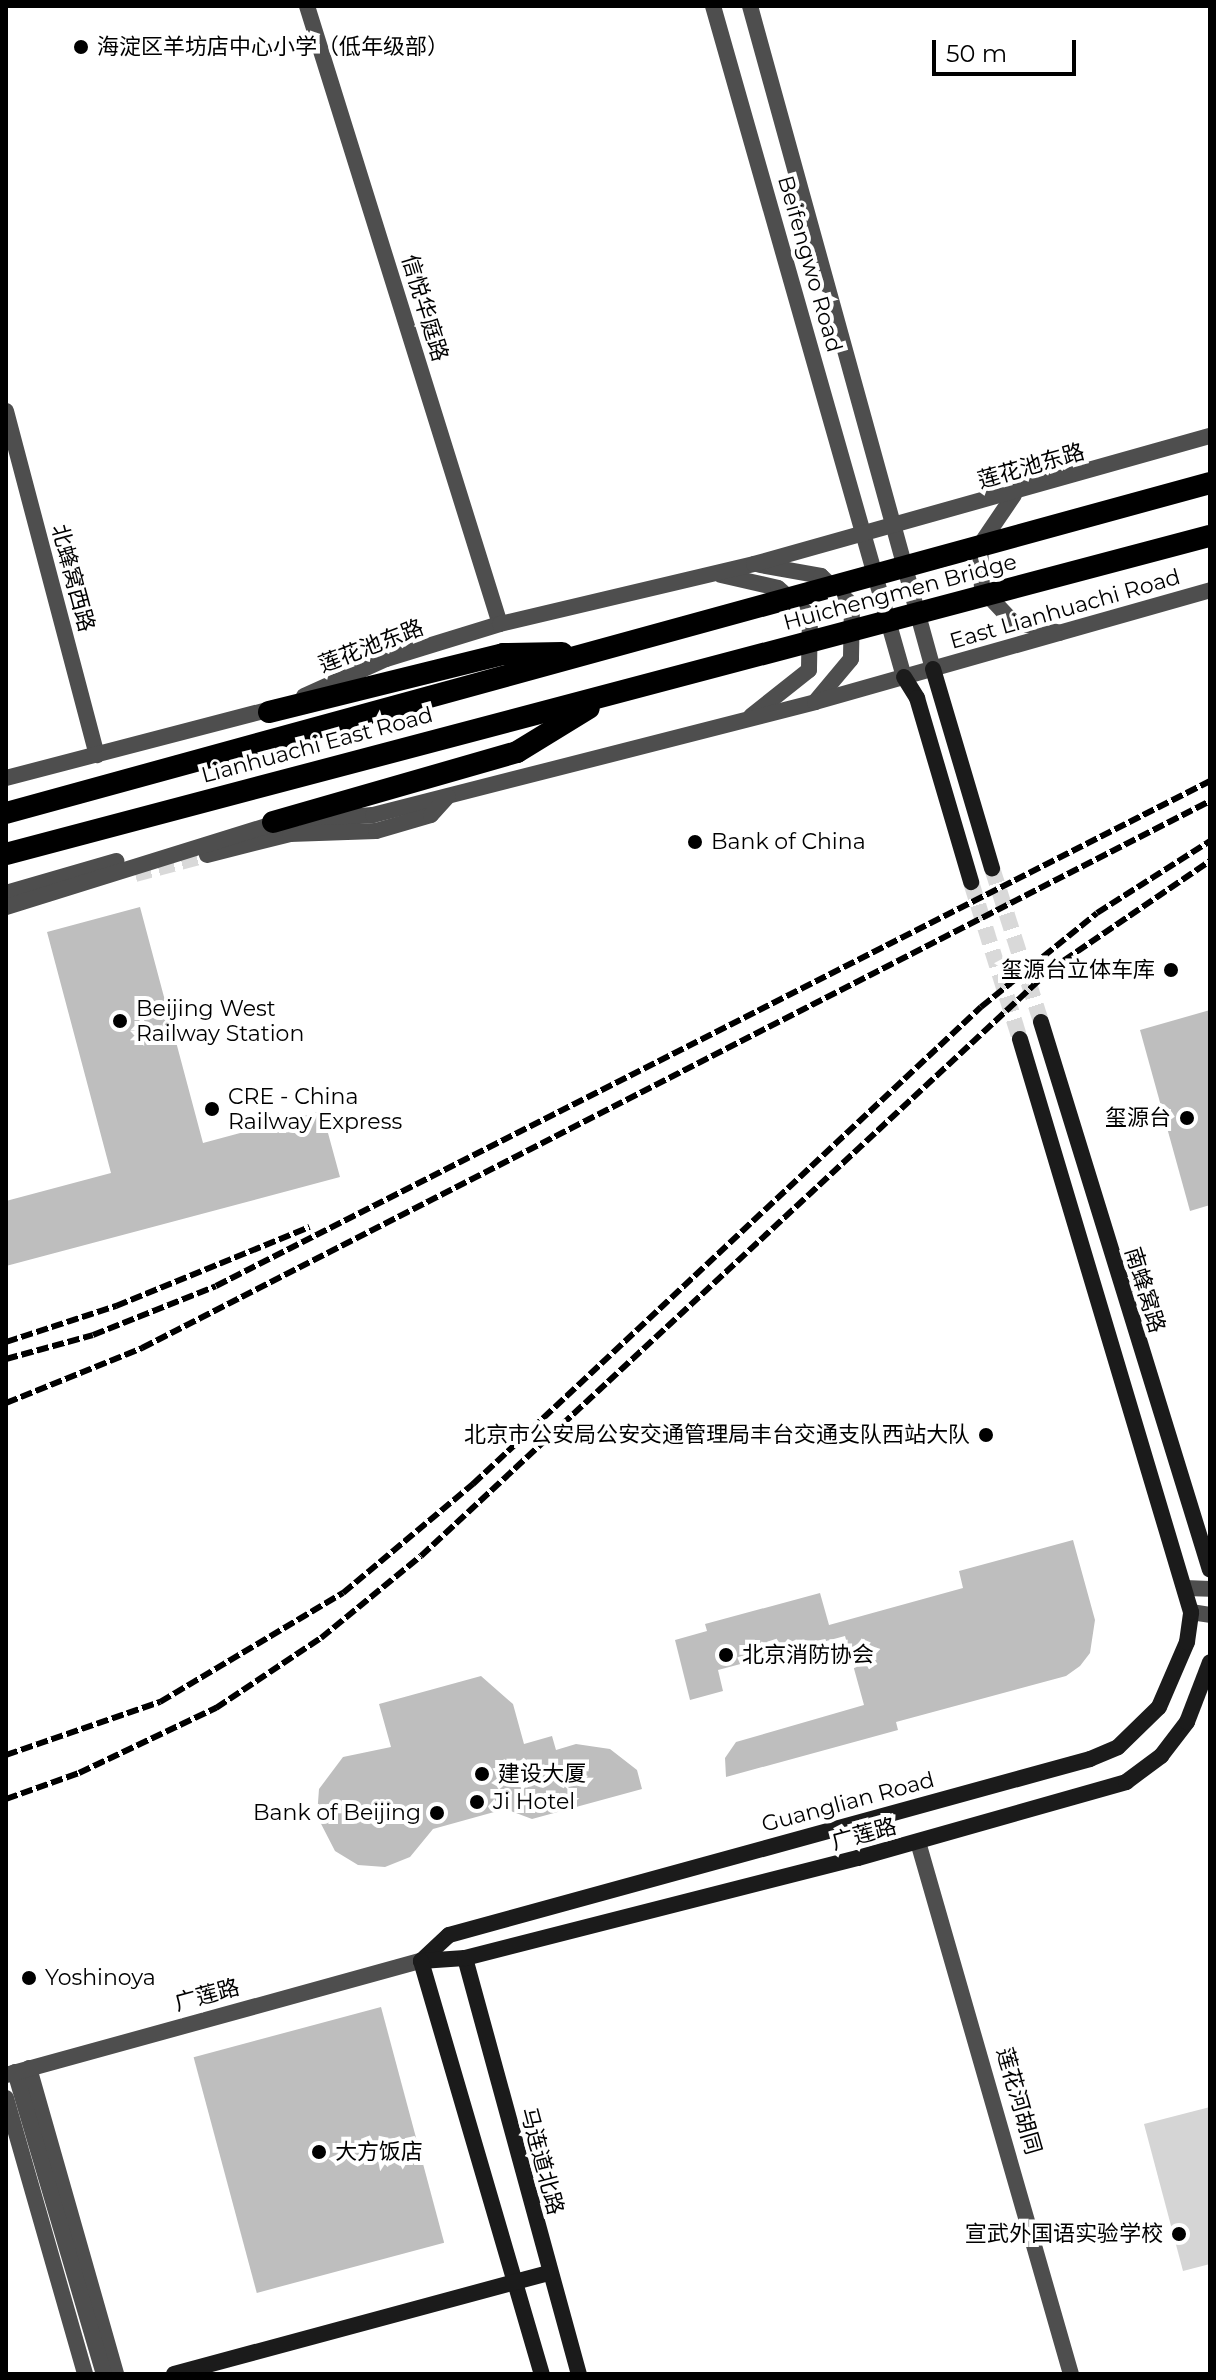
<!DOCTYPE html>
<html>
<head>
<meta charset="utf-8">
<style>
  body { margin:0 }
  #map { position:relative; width:1216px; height:2380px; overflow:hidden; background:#fff; font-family:Montserrat,"Noto Sans SC",sans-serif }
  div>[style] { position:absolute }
  .green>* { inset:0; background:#d5d5d5 }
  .building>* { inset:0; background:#bebebe; transform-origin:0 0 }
  .tertiary-tunnel>* { height:16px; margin-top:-8px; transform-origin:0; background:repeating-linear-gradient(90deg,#d9d9d9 0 16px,transparent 0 24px) }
  .secondary-tunnel>* { height:16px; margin-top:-8px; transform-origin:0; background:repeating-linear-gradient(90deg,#d9d9d9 0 16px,transparent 0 24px) }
  .minor>* { height:16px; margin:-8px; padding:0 8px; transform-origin:8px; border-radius:8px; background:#4e4e4e }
  .tertiary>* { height:16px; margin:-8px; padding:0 8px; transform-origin:8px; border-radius:8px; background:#4e4e4e }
  .secondary>* { height:16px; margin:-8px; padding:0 8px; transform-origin:8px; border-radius:8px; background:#1b1b1b }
  .trunk>* { height:22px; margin:-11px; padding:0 11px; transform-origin:11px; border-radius:11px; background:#000 }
  .rail>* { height:6px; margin-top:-3px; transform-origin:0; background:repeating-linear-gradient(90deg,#000 0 12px,transparent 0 16px) }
  .dots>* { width:22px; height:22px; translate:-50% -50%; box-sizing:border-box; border:4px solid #fff; border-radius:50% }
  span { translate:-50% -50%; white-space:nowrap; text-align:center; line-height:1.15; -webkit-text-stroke:8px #fff; paint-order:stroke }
  .poi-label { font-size:22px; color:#000 }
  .left { translate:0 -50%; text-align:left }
  .right { translate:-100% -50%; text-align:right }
  .street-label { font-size:22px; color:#000 }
  .frame { position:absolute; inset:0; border:8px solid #000; pointer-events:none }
  .scale { position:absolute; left:932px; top:40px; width:144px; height:36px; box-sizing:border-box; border:4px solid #000; border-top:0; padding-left:10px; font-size:24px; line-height:28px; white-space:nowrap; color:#000; -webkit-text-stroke:6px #fff; paint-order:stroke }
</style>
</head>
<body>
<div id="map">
  <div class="green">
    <i style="clip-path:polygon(1210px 2107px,1210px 2264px,1183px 2271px,1144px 2124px)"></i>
  </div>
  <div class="building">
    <i style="clip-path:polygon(140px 907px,203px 1143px,322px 1111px,340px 1177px,6px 1266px,6px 1201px,111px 1173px,47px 932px)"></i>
    <i style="clip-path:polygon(1210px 1010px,1210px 1205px,1190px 1211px,1140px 1030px)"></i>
    <i style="clip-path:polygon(1073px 1540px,1095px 1620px,1090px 1653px,1080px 1666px,1066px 1676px,896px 1722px,898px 1730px,726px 1777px,725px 1758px,736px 1742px,864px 1705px,845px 1636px,718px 1670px,723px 1691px,690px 1700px,675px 1640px,707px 1631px,705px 1624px,820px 1593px,829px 1625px,963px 1588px,959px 1571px)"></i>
    <i style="clip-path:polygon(481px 1676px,513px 1704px,524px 1744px,552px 1736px,556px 1750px,576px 1744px,610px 1749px,637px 1770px,642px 1789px,532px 1819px,505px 1809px,433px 1829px,410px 1857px,385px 1867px,358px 1865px,335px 1851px,317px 1816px,319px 1789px,343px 1757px,391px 1747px,379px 1704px)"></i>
    <i style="left:381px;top:2007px;width:244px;height:194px;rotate:75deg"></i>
  </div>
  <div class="tertiary-tunnel">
    <i style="left:135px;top:874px;width:74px;rotate:-14.8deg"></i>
  </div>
  <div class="secondary-tunnel">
    <i style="left:992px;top:868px;width:162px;rotate:72.3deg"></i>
    <i style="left:971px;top:882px;width:164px;rotate:72.7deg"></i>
  </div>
  <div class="minor">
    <i style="left:307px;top:6px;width:647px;rotate:72.66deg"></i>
    <i style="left:6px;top:411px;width:356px;rotate:75.2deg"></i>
    <i style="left:918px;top:1842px;width:554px;rotate:73.96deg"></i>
    <i style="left:29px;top:2068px;width:318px;rotate:74.1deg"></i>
    <i style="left:15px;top:2072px;width:315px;rotate:73.6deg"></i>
    <i style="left:6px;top:2075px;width:430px;rotate:-15.4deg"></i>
    <i style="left:6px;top:2098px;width:287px;rotate:74deg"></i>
  </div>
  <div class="tertiary">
    <i style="left:713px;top:6px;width:698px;rotate:74.11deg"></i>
    <i style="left:750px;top:6px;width:688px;rotate:74.57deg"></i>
    <i style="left:1014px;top:495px;width:60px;rotate:124.2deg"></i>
    <i style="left:980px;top:545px;width:44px;rotate:87.4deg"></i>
    <i style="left:982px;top:589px;width:44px;rotate:46.8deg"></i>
    <i style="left:1012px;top:621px;width:49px;rotate:14deg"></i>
    <i style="left:760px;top:565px;width:62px;rotate:10.2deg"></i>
    <i style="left:821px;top:576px;width:42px;rotate:43.1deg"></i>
    <i style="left:852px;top:605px;width:54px;rotate:91.1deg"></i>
    <i style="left:851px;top:659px;width:56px;rotate:129.9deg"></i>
    <i style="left:721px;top:575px;width:58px;rotate:12.8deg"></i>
    <i style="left:778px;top:588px;width:43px;rotate:41.2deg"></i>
    <i style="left:810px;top:616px;width:54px;rotate:91.1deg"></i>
    <i style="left:809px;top:670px;width:74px;rotate:141.6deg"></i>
    <i style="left:304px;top:696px;width:90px;rotate:-24.3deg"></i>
    <i style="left:386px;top:659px;width:119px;rotate:-17.1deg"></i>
    <i style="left:500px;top:624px;width:261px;rotate:-13.3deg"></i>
    <i style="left:754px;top:564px;width:474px;rotate:-15.7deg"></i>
    <i style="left:6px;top:778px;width:282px;rotate:-14.6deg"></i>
    <i style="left:305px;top:820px;width:68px;rotate:-4.2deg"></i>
    <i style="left:373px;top:815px;width:456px;rotate:-14.3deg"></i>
    <i style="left:815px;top:702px;width:411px;rotate:-15.8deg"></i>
    <i style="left:207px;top:855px;width:86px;rotate:-14.2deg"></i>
    <i style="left:290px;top:834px;width:86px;rotate:-2deg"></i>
    <i style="left:376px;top:831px;width:57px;rotate:-16.2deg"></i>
    <i style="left:431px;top:815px;width:25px;rotate:-48deg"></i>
    <i style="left:6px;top:893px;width:115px;rotate:-16.2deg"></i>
    <i style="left:6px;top:907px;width:289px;rotate:-17.3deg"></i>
    <i style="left:1185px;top:1588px;width:25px;rotate:2deg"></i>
    <i style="left:1191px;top:1612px;width:19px;rotate:9deg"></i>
  </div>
  <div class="secondary">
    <i style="left:933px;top:669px;width:208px;rotate:73.5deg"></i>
    <i style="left:904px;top:677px;width:25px;rotate:58deg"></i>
    <i style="left:917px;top:698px;width:192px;rotate:73.6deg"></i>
    <i style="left:1041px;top:1022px;width:573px;rotate:72.86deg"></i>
    <i style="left:465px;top:1958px;width:431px;rotate:74.7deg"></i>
    <i style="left:421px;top:1961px;width:38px;rotate:-43deg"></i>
    <i style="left:449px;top:1935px;width:665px;rotate:-15.35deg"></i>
    <i style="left:1090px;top:1759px;width:30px;rotate:-23deg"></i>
    <i style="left:1118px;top:1747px;width:57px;rotate:-44.3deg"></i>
    <i style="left:1159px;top:1707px;width:71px;rotate:-66.7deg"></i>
    <i style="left:1187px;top:1642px;width:30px;rotate:-82deg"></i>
    <i style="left:1191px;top:1612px;width:598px;rotate:-106.62deg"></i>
    <i style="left:421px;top:1961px;width:44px;rotate:-3.9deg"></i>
    <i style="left:465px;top:1958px;width:406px;rotate:-14.3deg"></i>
    <i style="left:858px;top:1858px;width:279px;rotate:-15.8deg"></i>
    <i style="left:1126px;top:1782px;width:44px;rotate:-36.6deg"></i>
    <i style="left:1161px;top:1756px;width:43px;rotate:-52.6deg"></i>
    <i style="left:1187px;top:1722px;width:64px;rotate:-69deg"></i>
    <i style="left:421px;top:1961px;width:430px;rotate:73.7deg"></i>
    <i style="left:174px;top:2374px;width:388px;rotate:-15.1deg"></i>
  </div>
  <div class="trunk">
    <i style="left:269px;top:712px;width:241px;rotate:-13.9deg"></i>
    <i style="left:503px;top:654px;width:59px;rotate:-1deg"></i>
    <i style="left:6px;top:813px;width:1248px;rotate:-15.33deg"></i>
    <i style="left:273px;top:822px;width:254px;rotate:-16deg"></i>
    <i style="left:517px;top:752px;width:84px;rotate:-31.4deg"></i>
    <i style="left:6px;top:854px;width:1245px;rotate:-14.8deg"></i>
  </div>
  <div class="rail">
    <i style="left:6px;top:1342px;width:116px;rotate:-18.1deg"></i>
    <i style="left:116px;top:1306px;width:209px;rotate:-22.2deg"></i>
    <i style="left:6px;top:1359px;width:90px;rotate:-15.4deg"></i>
    <i style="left:93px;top:1335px;width:132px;rotate:-21.7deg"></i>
    <i style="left:216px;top:1286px;width:1115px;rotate:-26.93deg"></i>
    <i style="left:6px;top:1403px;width:147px;rotate:-22deg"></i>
    <i style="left:142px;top:1348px;width:1200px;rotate:-27.12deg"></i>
    <i style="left:6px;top:1755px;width:163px;rotate:-19deg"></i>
    <i style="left:160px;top:1702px;width:213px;rotate:-30.8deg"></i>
    <i style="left:343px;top:1593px;width:170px;rotate:-40deg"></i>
    <i style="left:473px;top:1484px;width:697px;rotate:-43.2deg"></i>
    <i style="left:981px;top:1007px;width:149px;rotate:-39deg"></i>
    <i style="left:1097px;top:913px;width:134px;rotate:-32.5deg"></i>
    <i style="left:6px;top:1799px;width:77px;rotate:-19.6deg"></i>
    <i style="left:79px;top:1773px;width:152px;rotate:-25.4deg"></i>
    <i style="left:216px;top:1708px;width:126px;rotate:-33.7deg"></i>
    <i style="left:321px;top:1638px;width:129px;rotate:-39.4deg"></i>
    <i style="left:421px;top:1556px;width:860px;rotate:-42.97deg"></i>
    <i style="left:1050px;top:970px;width:194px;rotate:-34.3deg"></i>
  </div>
  <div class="dots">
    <i style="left:81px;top:47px;background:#000"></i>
    <i style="left:695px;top:842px;background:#000"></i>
    <i style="left:1171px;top:970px;background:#000"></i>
    <i style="left:120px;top:1021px;background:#000"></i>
    <i style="left:212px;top:1109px;background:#000"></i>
    <i style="left:1187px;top:1118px;background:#000"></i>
    <i style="left:986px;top:1435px;background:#000"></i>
    <i style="left:726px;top:1655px;background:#000"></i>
    <i style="left:482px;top:1774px;background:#000"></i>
    <i style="left:477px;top:1802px;background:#000"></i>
    <i style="left:437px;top:1813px;background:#000"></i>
    <i style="left:29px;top:1978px;background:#000"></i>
    <i style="left:319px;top:2152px;background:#000"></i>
    <i style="left:1179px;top:2234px;background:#000"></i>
  </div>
  <div class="poi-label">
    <span class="left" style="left:97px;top:47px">海淀区羊坊店中心小学（低年级部）</span>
    <span class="left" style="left:711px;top:842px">Bank of China</span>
    <span class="right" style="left:1155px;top:970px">玺源台立体车库</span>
    <span class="left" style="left:136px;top:1021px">Beijing West<br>Railway Station</span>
    <span class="left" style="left:228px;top:1109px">CRE - China<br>Railway Express</span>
    <span class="right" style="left:1171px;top:1118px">玺源台</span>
    <span class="right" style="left:970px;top:1435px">北京市公安局公安交通管理局丰台交通支队西站大队</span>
    <span class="left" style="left:742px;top:1655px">北京消防协会</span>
    <span class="left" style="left:498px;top:1774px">建设大厦</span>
    <span class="left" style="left:493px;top:1802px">Ji Hotel</span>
    <span class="right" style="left:421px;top:1813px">Bank of Beijing</span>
    <span class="left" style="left:45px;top:1978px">Yoshinoya</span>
    <span class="left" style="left:335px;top:2152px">大方饭店</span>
    <span class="right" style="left:1163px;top:2234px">宣武外国语实验学校</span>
  </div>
  <div class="street-label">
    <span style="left:810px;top:264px;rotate:74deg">Beifengwo Road</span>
    <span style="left:425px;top:308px;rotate:73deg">信悦华庭路</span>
    <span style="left:1031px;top:466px;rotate:-16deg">莲花池东路</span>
    <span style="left:73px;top:578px;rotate:75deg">北蜂窝西路</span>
    <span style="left:900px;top:592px;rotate:-15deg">Huichengmen Bridge</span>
    <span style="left:1065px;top:609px;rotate:-16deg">East Lianhuachi Road</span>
    <span style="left:371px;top:646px;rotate:-21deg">莲花池东路</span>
    <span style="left:317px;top:745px;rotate:-15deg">Lianhuachi East Road</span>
    <span style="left:1145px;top:1290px;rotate:73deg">南蜂窝路</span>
    <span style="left:848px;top:1802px;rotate:-15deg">Guanglian Road</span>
    <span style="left:864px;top:1834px;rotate:-15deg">广莲路</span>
    <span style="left:207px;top:1995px;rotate:-15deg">广莲路</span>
    <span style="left:1019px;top:2101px;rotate:74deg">莲花河胡同</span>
    <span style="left:542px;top:2161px;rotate:75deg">马连道北路</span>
  </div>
  <div class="frame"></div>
  <div class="scale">50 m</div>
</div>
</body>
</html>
